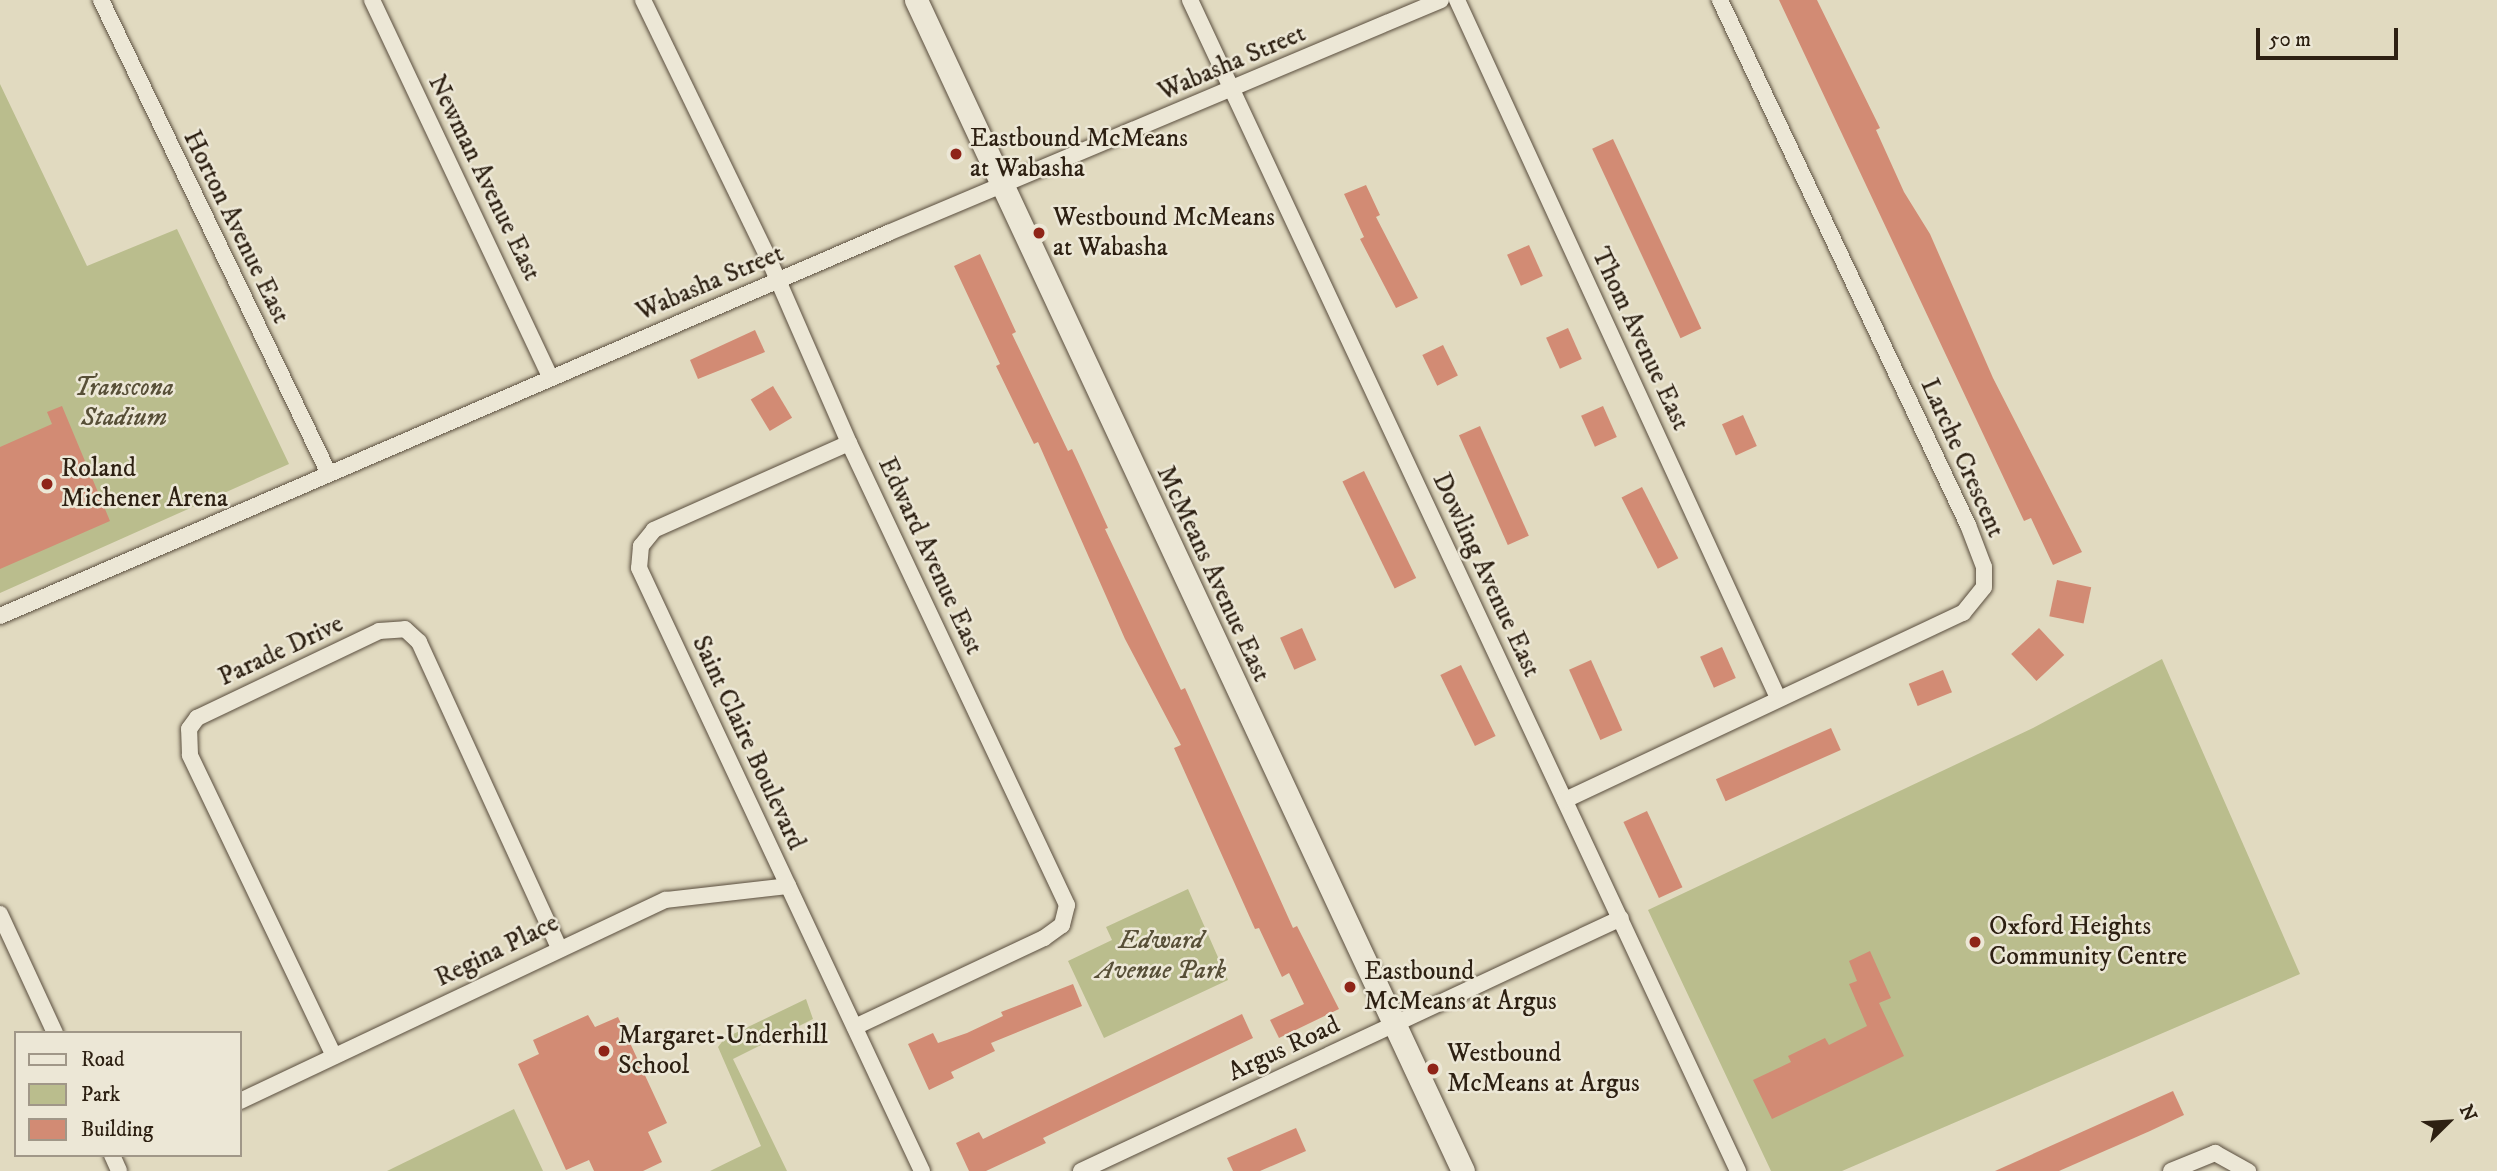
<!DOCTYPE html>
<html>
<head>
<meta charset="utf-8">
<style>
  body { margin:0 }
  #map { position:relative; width:2497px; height:1171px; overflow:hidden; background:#e1dac0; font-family:"IM FELL DW Pica",serif }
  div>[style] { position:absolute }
  .green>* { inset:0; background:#babd8d }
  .building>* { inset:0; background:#d28b74; transform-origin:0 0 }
  .roads { filter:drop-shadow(0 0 2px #5a4e3e) drop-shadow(0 0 2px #5a4e3e) }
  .street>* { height:16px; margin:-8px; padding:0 8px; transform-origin:8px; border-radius:8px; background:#ece7d6 }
  .secondary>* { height:23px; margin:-11.5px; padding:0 11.5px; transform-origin:11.5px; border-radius:11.5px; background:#ece7d6 }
  .dots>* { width:19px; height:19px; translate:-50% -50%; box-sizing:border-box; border:4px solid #ece7d6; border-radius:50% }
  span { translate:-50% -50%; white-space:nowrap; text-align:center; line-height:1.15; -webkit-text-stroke:5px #ece7d6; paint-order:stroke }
  .street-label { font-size:26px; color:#2d2012 }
  .poi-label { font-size:26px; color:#2d2012 }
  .left { translate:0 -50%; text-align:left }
  .park-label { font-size:26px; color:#574f37; font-style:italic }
  .legend { position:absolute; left:14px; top:1031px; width:228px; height:126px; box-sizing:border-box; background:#ece7d6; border:2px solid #a09788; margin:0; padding:9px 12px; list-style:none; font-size:21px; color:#2d2012 }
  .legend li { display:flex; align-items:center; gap:14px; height:35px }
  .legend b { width:35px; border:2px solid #a09788 }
  .north { position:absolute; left:2413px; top:1087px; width:70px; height:70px; -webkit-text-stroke:5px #ece7d6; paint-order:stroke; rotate:66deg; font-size:19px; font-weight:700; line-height:28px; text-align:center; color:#2d2012 }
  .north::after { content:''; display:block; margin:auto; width:24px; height:32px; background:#2d2012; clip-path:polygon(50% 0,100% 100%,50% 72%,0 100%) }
  .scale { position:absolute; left:2256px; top:28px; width:142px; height:32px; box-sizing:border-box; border:4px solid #2d2012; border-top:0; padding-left:9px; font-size:21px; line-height:24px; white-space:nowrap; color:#2d2012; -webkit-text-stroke:5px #ece7d6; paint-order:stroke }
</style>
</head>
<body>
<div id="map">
  <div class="green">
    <i style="clip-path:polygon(0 84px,87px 266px,177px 229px,289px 464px,0 593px)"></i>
    <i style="clip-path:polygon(2162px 659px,2300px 974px,1842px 1171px,1771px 1171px,1648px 910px,2033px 728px)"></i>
    <i style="clip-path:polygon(1188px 889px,1228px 980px,1104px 1038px,1068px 961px,1112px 940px,1106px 927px)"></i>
    <i style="clip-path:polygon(806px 999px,813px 1019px,733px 1059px,787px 1171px,710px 1171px,761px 1146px,718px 1047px,725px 1038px)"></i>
    <i style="clip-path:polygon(514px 1109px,543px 1171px,387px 1171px)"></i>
  </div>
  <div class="building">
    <i style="clip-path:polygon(1779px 0,1817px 0,1880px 128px,1876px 130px,1904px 192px,1930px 234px,1993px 378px,2082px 552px,2053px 565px,2031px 518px,2024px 521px)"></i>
    <i style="left:1613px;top:139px;width:209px;height:23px;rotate:65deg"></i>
    <i style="clip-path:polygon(1366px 185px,1380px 215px,1376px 217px,1418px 298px,1396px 308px,1360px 239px,1364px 237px,1344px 194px)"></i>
    <i style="left:1529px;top:245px;width:34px;height:24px;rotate:66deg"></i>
    <i style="clip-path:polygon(980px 254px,1016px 332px,1012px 334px,1068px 451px,1072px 449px,1079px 464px,1108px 528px,1105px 529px,1181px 690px,1185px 688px,1293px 928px,1297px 926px,1339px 1009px,1279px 1038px,1270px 1020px,1304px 1004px,1289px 973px,1282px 977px,1259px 928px,1255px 929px,1174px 748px,1181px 745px,1125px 639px,1038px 442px,1034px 444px,996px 366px,1000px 364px,954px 266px)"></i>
    <i style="left:1568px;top:328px;width:34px;height:24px;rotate:66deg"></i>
    <i style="clip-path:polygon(755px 330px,765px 352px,698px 379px,690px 360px)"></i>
    <i style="left:1443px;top:345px;width:34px;height:23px;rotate:64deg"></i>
    <i style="left:773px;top:386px;width:37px;height:26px;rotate:59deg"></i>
    <i style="clip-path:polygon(62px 406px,110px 521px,0 569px,0 447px,52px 424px,47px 412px)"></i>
    <i style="left:1603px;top:406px;width:34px;height:24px;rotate:66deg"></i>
    <i style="left:1743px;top:415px;width:34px;height:23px;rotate:66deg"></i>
    <i style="left:1480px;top:426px;width:120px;height:23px;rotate:66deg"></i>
    <i style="left:1364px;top:471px;width:119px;height:24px;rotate:64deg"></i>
    <i style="left:1642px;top:487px;width:80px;height:23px;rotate:63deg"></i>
    <i style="left:2057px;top:580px;width:35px;height:37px;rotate:12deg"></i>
    <i style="left:1302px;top:628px;width:35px;height:24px;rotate:66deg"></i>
    <i style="left:2039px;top:628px;width:37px;height:38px;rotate:47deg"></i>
    <i style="left:1722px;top:647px;width:34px;height:24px;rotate:66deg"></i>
    <i style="left:1591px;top:660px;width:77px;height:24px;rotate:66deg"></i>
    <i style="left:1461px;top:665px;width:79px;height:23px;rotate:64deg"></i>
    <i style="left:1943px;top:670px;width:24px;height:37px;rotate:68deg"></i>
    <i style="left:1831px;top:728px;width:24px;height:126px;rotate:66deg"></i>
    <i style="left:1647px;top:811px;width:84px;height:26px;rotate:65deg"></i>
    <i style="clip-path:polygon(1870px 951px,1891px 998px,1879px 1003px,1904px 1056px,1772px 1119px,1753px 1080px,1791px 1062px,1788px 1056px,1825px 1038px,1829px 1045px,1867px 1026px,1849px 984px,1857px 981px,1849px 961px)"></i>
    <i style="clip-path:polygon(1073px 984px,1082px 1006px,991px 1043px,995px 1051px,951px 1072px,954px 1078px,929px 1090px,908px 1044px,933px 1033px,938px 1043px,967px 1033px,1003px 1016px,1001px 1012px)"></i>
    <i style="clip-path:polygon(1242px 1014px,1253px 1038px,1043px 1138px,1046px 1143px,986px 1171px,969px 1171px,956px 1143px,979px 1132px,983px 1139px)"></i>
    <i style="clip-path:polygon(588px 1015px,595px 1027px,618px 1017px,667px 1123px,648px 1132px,662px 1162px,643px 1171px,594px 1171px,589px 1160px,566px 1170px,518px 1064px,539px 1054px,533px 1040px)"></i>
    <i style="clip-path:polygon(2173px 1091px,2184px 1115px,2150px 1131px,2059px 1171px,1995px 1171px)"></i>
    <i style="clip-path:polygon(1296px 1128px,1306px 1151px,1260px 1171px,1233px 1171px,1227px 1158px)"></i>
  </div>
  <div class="roads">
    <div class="street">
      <i style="left:101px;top:0;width:526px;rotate:64.31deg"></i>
      <i style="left:372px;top:0;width:418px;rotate:64.7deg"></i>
      <i style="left:643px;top:0;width:291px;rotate:64.1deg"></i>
      <i style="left:770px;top:262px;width:197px;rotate:66.4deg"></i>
      <i style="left:849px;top:443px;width:511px;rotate:64.74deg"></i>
      <i style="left:1067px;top:905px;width:21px;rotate:104deg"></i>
      <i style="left:1062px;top:925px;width:22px;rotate:144deg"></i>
      <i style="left:1044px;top:938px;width:209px;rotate:154.8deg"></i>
      <i style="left:1190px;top:0;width:1293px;rotate:64.92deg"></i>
      <i style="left:1457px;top:0;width:768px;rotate:65.3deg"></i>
      <i style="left:849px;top:443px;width:214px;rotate:156deg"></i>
      <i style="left:654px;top:530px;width:21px;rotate:129deg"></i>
      <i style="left:641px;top:546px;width:22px;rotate:95deg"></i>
      <i style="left:639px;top:568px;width:666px;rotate:64.86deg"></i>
      <i style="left:0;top:616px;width:967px;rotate:-23.33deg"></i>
      <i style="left:888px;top:233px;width:600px;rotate:-22.85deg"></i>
      <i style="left:1565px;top:800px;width:440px;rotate:-25.2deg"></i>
      <i style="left:1963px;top:613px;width:33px;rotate:-51deg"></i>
      <i style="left:1984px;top:587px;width:20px;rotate:-90deg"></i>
      <i style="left:1984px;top:567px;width:45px;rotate:-110.9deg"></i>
      <i style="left:1968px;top:525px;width:581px;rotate:-115.29deg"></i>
      <i style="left:0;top:914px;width:131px;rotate:65.2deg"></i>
      <i style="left:334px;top:1056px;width:334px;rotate:-115.6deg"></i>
      <i style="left:190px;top:755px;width:26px;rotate:-92deg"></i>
      <i style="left:189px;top:729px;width:14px;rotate:-54deg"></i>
      <i style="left:197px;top:718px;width:202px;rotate:-25.5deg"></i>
      <i style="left:379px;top:631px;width:26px;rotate:-4deg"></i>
      <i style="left:405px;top:629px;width:19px;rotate:43deg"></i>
      <i style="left:419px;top:642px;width:337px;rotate:65.4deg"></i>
      <i style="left:240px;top:1101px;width:471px;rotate:-25.3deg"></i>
      <i style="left:666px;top:900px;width:123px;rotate:-6.5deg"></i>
      <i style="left:112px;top:1155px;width:17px;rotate:66deg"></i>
      <i style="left:1081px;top:1171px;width:596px;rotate:-25.1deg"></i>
      <i style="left:2171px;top:1171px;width:48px;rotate:-22.2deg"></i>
      <i style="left:2215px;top:1153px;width:38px;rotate:29deg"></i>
    </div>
    <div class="secondary">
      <i style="left:916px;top:0;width:1292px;rotate:64.96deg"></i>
    </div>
  </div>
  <div class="dots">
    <i style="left:956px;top:154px;background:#8f2418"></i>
    <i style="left:1039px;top:233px;background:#8f2418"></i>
    <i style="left:47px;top:484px;background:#8f2418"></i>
    <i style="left:1975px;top:942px;background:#8f2418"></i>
    <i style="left:1350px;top:987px;background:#8f2418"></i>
    <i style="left:604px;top:1051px;background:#8f2418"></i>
    <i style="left:1433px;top:1069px;background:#8f2418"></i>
  </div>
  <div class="street-label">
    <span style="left:1232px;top:63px;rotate:-23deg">Wabasha Street</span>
    <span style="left:484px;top:178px;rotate:64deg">Newman Avenue East</span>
    <span style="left:236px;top:227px;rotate:64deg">Horton Avenue East</span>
    <span style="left:710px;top:283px;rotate:-23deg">Wabasha Street</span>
    <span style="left:1640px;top:339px;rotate:65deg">Thom Avenue East</span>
    <span style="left:1962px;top:458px;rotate:66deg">Larche Crescent</span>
    <span style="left:930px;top:556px;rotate:65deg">Edward Avenue East</span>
    <span style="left:1213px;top:574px;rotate:65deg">McMeans Avenue East</span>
    <span style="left:1486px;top:575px;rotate:65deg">Dowling Avenue East</span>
    <span style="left:281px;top:651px;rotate:-25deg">Parade Drive</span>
    <span style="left:748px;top:743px;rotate:65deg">Saint Claire Boulevard</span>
    <span style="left:497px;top:951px;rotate:-26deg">Regina Place</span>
    <span style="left:1284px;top:1049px;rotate:-25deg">Argus Road</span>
  </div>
  <div class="poi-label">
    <span class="left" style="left:970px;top:154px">Eastbound McMeans<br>at Wabasha</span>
    <span class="left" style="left:1053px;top:233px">Westbound McMeans<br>at Wabasha</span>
    <span class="left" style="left:61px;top:484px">Roland<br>Michener Arena</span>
    <span class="left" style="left:1989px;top:942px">Oxford Heights<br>Community Centre</span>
    <span class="left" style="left:1364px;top:987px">Eastbound<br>McMeans at Argus</span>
    <span class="left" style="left:618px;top:1051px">Margaret-Underhill<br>School</span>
    <span class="left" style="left:1447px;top:1069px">Westbound<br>McMeans at Argus</span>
  </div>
  <div class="park-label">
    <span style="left:124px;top:403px">Transcona<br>Stadium</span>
    <span style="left:1161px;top:956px">Edward<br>Avenue Park</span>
  </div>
  <ul class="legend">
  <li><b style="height:9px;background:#ece7d6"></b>Road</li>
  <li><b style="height:19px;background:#babd8d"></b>Park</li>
  <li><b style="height:19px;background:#d28b74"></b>Building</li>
  </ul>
  <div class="north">N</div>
  <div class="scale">50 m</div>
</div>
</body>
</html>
